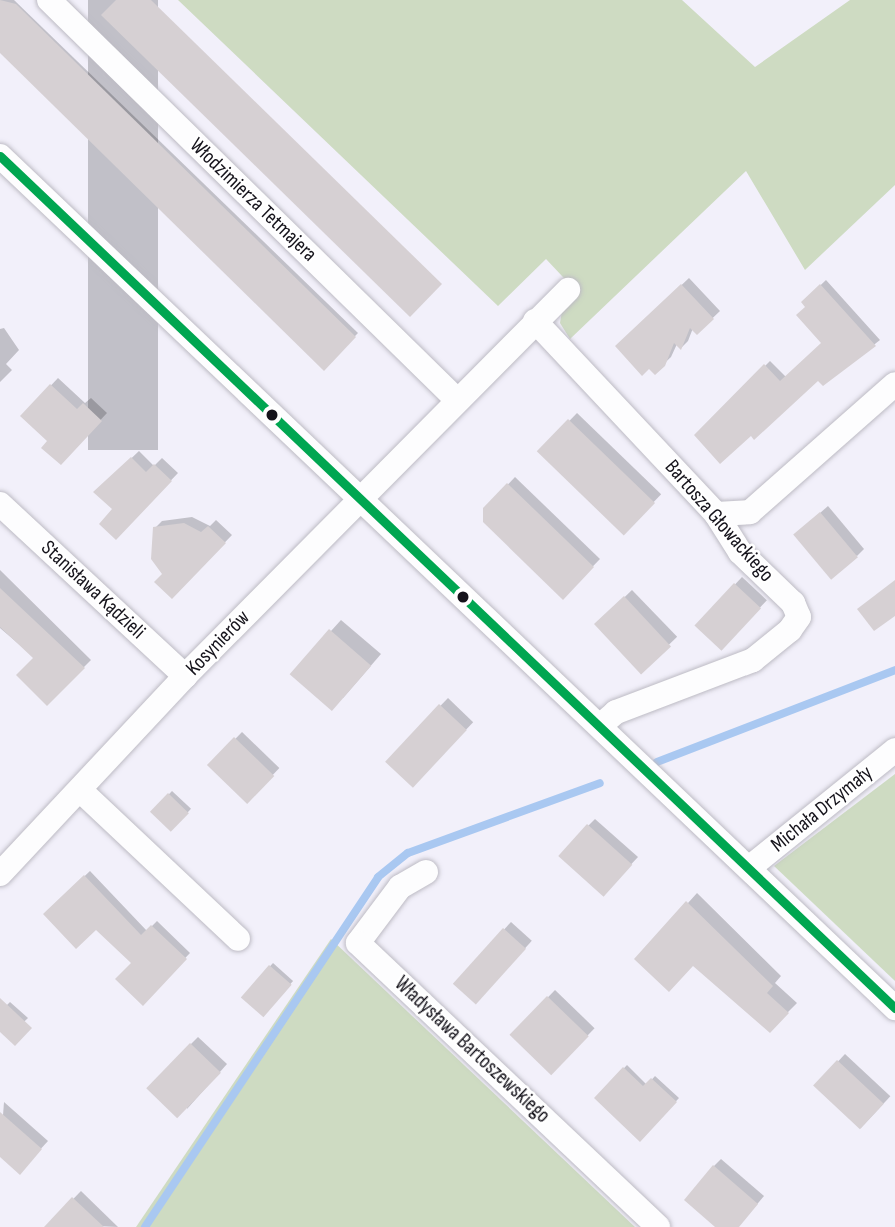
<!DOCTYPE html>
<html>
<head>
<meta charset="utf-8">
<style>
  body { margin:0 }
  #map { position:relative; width:895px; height:1227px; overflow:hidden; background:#f2f0fa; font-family:"Sofia Sans Condensed",sans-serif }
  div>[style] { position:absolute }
  .green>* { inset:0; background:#cedbc2 }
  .shadow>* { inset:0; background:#0003; transform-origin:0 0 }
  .stream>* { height:8px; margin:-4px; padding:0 4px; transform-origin:4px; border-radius:4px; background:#a9c8f1 }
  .building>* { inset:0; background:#d6d0d3; transform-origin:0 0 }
  .roads { filter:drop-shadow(0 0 2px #bdbbc4) drop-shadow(0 0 2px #bdbbc4) }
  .minor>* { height:24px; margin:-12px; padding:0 12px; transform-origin:12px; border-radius:12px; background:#fdfdfe }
  .bus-1>* { height:9px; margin:-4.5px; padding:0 4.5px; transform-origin:4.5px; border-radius:4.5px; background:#00a651 }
  .dots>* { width:19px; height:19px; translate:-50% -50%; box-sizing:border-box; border:4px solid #fff; border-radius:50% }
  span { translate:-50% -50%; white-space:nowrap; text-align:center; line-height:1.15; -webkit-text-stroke:5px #fff; paint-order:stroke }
  .street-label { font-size:21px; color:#15131b }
</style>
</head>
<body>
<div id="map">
  <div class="green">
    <i style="clip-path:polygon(178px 0,682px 0,755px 67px,850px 0,895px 0,895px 185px,805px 270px,746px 171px,570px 339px,560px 323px,562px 311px,578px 293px,546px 259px,498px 306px)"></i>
    <i style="clip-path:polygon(895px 774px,895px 981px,774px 866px)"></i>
    <i style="clip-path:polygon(331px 939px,635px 1227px,136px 1227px)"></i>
  </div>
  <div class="shadow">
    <i style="clip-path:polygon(0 0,14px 0,358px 333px,324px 368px,0 51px)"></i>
    <i style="left:88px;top:0;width:70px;height:450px"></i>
    <i style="clip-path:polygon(689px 278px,720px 311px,697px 333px,693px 328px,688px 341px,681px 348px,677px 344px,671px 357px,655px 372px,617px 346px)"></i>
    <i style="clip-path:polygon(826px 280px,880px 340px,824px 384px,819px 378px,696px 435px,770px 361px,786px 377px,824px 343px,803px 302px)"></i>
    <i style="clip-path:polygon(4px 328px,19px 350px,6px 364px,12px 370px,0 382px,0 329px)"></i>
    <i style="clip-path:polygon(58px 378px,85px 403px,91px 398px,107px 413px,60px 463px,49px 441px,22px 416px)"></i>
    <i style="left:577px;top:413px;width:117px;height:54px;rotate:44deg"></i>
    <i style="clip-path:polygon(139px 451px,154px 466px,162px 458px,178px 473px,116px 538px,114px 509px,96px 492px)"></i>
    <i style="clip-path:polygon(515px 477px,600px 559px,563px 597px,485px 509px)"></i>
    <i style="clip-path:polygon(828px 506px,864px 549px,857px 556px,803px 528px)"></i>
    <i style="clip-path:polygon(192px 517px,210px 526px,216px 520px,232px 535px,172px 597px,155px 528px,162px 521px)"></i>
    <i style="clip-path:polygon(0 570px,91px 660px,47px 704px,35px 658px,0 628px)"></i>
    <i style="left:742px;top:577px;width:34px;height:66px;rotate:43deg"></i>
    <i style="left:632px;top:590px;width:65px;height:50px;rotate:46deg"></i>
    <i style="clip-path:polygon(341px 620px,381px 654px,343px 698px,292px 674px)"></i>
    <i style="left:448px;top:698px;width:35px;height:87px;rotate:44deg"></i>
    <i style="left:242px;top:732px;width:52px;height:47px;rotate:44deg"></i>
    <i style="left:172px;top:791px;width:26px;height:28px;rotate:43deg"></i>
    <i style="clip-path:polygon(595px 819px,638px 857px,610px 887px,588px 826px)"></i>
    <i style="clip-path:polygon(90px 871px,147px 931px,157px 921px,190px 953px,142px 1003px,133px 963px,96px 928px,45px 914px)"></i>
    <i style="clip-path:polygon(697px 893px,781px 976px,775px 983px,797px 1003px,770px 1030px,693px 964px,688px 903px)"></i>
    <i style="left:511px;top:922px;width:28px;height:83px;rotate:42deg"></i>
    <i style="left:273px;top:963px;width:27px;height:45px;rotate:42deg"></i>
    <i style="left:555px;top:990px;width:55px;height:62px;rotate:44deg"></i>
    <i style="clip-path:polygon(10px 1002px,28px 1018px,8px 1037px,0 1029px,0 1012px)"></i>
    <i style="clip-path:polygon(198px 1037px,227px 1064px,187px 1109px,191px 1044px)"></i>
    <i style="left:845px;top:1054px;width:62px;height:43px;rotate:43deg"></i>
    <i style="clip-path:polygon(627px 1065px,647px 1085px,655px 1076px,679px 1098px,640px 1140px,596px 1098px)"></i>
    <i style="clip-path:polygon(4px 1102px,48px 1141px,26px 1165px,0 1155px)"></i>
    <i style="clip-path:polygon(721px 1159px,764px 1196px,738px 1227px,718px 1227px,714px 1166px)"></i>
    <i style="clip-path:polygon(81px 1191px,118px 1227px,49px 1224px)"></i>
  </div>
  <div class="stream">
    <i style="left:657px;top:762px;width:255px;rotate:-21.1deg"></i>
    <i style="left:145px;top:1227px;width:420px;rotate:-56.3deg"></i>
    <i style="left:378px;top:877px;width:38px;rotate:-39deg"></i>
    <i style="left:408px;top:853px;width:204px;rotate:-20deg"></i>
  </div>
  <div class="building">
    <i style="clip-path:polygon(0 0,16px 4px,356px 337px,324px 371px,0 53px)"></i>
    <i style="clip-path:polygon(116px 0,151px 0,442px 284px,410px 317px,101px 15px)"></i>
    <i style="clip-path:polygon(681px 284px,714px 319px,697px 335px,690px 328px,681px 350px,674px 343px,665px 366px,655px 375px,649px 369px,642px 376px,615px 346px)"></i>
    <i style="clip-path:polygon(820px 284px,876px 346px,823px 386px,818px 381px,754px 440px,751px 436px,720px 464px,694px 435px,764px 364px,780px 381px,821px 343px,796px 315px,805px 307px,801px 302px)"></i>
    <i style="clip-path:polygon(50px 384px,77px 409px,83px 403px,102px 421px,61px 465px,41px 448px,47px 441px,20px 416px)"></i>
    <i style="left:568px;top:419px;width:121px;height:45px;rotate:44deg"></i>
    <i style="clip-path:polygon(131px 457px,146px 472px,154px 464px,172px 481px,116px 540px,99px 524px,112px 509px,93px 492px)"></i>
    <i style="clip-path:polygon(507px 483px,594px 567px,563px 600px,483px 522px,483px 508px)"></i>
    <i style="left:820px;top:512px;width:59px;height:35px;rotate:50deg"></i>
    <i style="clip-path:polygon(184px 523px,201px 532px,208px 526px,226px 543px,172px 599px,154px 582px,162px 574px,151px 559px,153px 527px)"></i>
    <i style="clip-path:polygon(895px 580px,895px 616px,874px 631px,857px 609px)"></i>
    <i style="left:734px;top:583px;width:37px;height:58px;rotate:43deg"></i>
    <i style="clip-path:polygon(0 588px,85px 668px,47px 706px,16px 675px,33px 658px,0 627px)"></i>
    <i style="left:624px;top:596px;width:69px;height:41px;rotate:47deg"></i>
    <i style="left:329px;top:629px;width:56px;height:60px;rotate:41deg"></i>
    <i style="left:439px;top:704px;width:38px;height:79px;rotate:43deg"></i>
    <i style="left:234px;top:737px;width:56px;height:39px;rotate:44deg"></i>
    <i style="left:168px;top:793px;width:29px;height:26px;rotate:44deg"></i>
    <i style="left:587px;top:824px;width:61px;height:43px;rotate:42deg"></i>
    <i style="clip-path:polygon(84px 875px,141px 935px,151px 925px,187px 959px,143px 1006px,115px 979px,131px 963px,96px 930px,76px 949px,43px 914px)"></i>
    <i style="clip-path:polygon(686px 901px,773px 986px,767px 993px,789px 1013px,770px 1033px,693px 966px,669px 992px,634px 959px)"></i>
    <i style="left:503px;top:928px;width:31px;height:75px;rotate:42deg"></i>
    <i style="left:269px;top:965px;width:30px;height:43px;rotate:41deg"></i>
    <i style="left:547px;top:996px;width:58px;height:54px;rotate:44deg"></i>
    <i style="clip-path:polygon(0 998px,32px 1028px,15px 1046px,0 1032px)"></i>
    <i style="left:190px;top:1043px;width:43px;height:63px;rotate:44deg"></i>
    <i style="left:837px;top:1060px;width:64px;height:35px;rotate:43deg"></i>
    <i style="clip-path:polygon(623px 1067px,643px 1086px,651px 1078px,677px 1102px,640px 1142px,594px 1098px)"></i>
    <i style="clip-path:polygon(0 1112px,42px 1149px,20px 1175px,0 1157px)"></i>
    <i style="clip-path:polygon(713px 1165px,758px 1204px,739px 1227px,715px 1227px,684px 1200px)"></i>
    <i style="clip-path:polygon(72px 1197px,104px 1227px,44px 1227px)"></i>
  </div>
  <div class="roads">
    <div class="minor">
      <i style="left:49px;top:0;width:571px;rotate:44.43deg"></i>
      <i style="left:0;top:156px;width:1236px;rotate:43.59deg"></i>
      <i style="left:535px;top:321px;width:265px;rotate:46.8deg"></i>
      <i style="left:716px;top:514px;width:45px;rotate:57.7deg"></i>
      <i style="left:740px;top:552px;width:74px;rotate:43.9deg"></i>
      <i style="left:793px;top:603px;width:15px;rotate:67deg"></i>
      <i style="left:799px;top:617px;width:16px;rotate:125deg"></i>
      <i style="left:790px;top:630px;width:48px;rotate:141deg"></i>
      <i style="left:753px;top:660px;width:147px;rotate:159.2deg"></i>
      <i style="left:616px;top:712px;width:21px;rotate:139deg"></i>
      <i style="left:0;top:504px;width:253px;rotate:42.9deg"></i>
      <i style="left:716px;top:514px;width:34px;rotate:-3deg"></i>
      <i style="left:750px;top:512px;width:193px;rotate:-41.4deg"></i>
      <i style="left:80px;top:790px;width:217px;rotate:43.3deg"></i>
      <i style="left:749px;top:868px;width:188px;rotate:-38.9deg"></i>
      <i style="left:426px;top:872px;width:30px;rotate:150deg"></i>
      <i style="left:400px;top:887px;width:70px;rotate:126.9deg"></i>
      <i style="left:358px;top:943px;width:413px;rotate:43.4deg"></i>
      <i style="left:0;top:874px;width:271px;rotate:-46.9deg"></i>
      <i style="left:185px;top:676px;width:544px;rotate:-45.22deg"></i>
    </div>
  </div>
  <div class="bus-1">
    <i style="left:0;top:156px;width:1236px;rotate:43.59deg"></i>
  </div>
  <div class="dots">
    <i style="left:272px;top:415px;background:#15131b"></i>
    <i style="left:463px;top:597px;background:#15131b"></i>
  </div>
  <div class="street-label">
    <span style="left:253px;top:200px;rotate:44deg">Włodzimierza Tetmajera</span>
    <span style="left:719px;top:521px;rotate:49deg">Bartosza Głowackiego</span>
    <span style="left:93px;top:590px;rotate:43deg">Stanisława Kądzieli</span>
    <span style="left:218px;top:643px;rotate:-46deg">Kosynierów</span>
    <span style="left:822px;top:809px;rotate:-39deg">Michała Drzymały</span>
    <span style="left:472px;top:1050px;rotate:43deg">Władysława Bartoszewskiego</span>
  </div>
</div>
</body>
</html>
